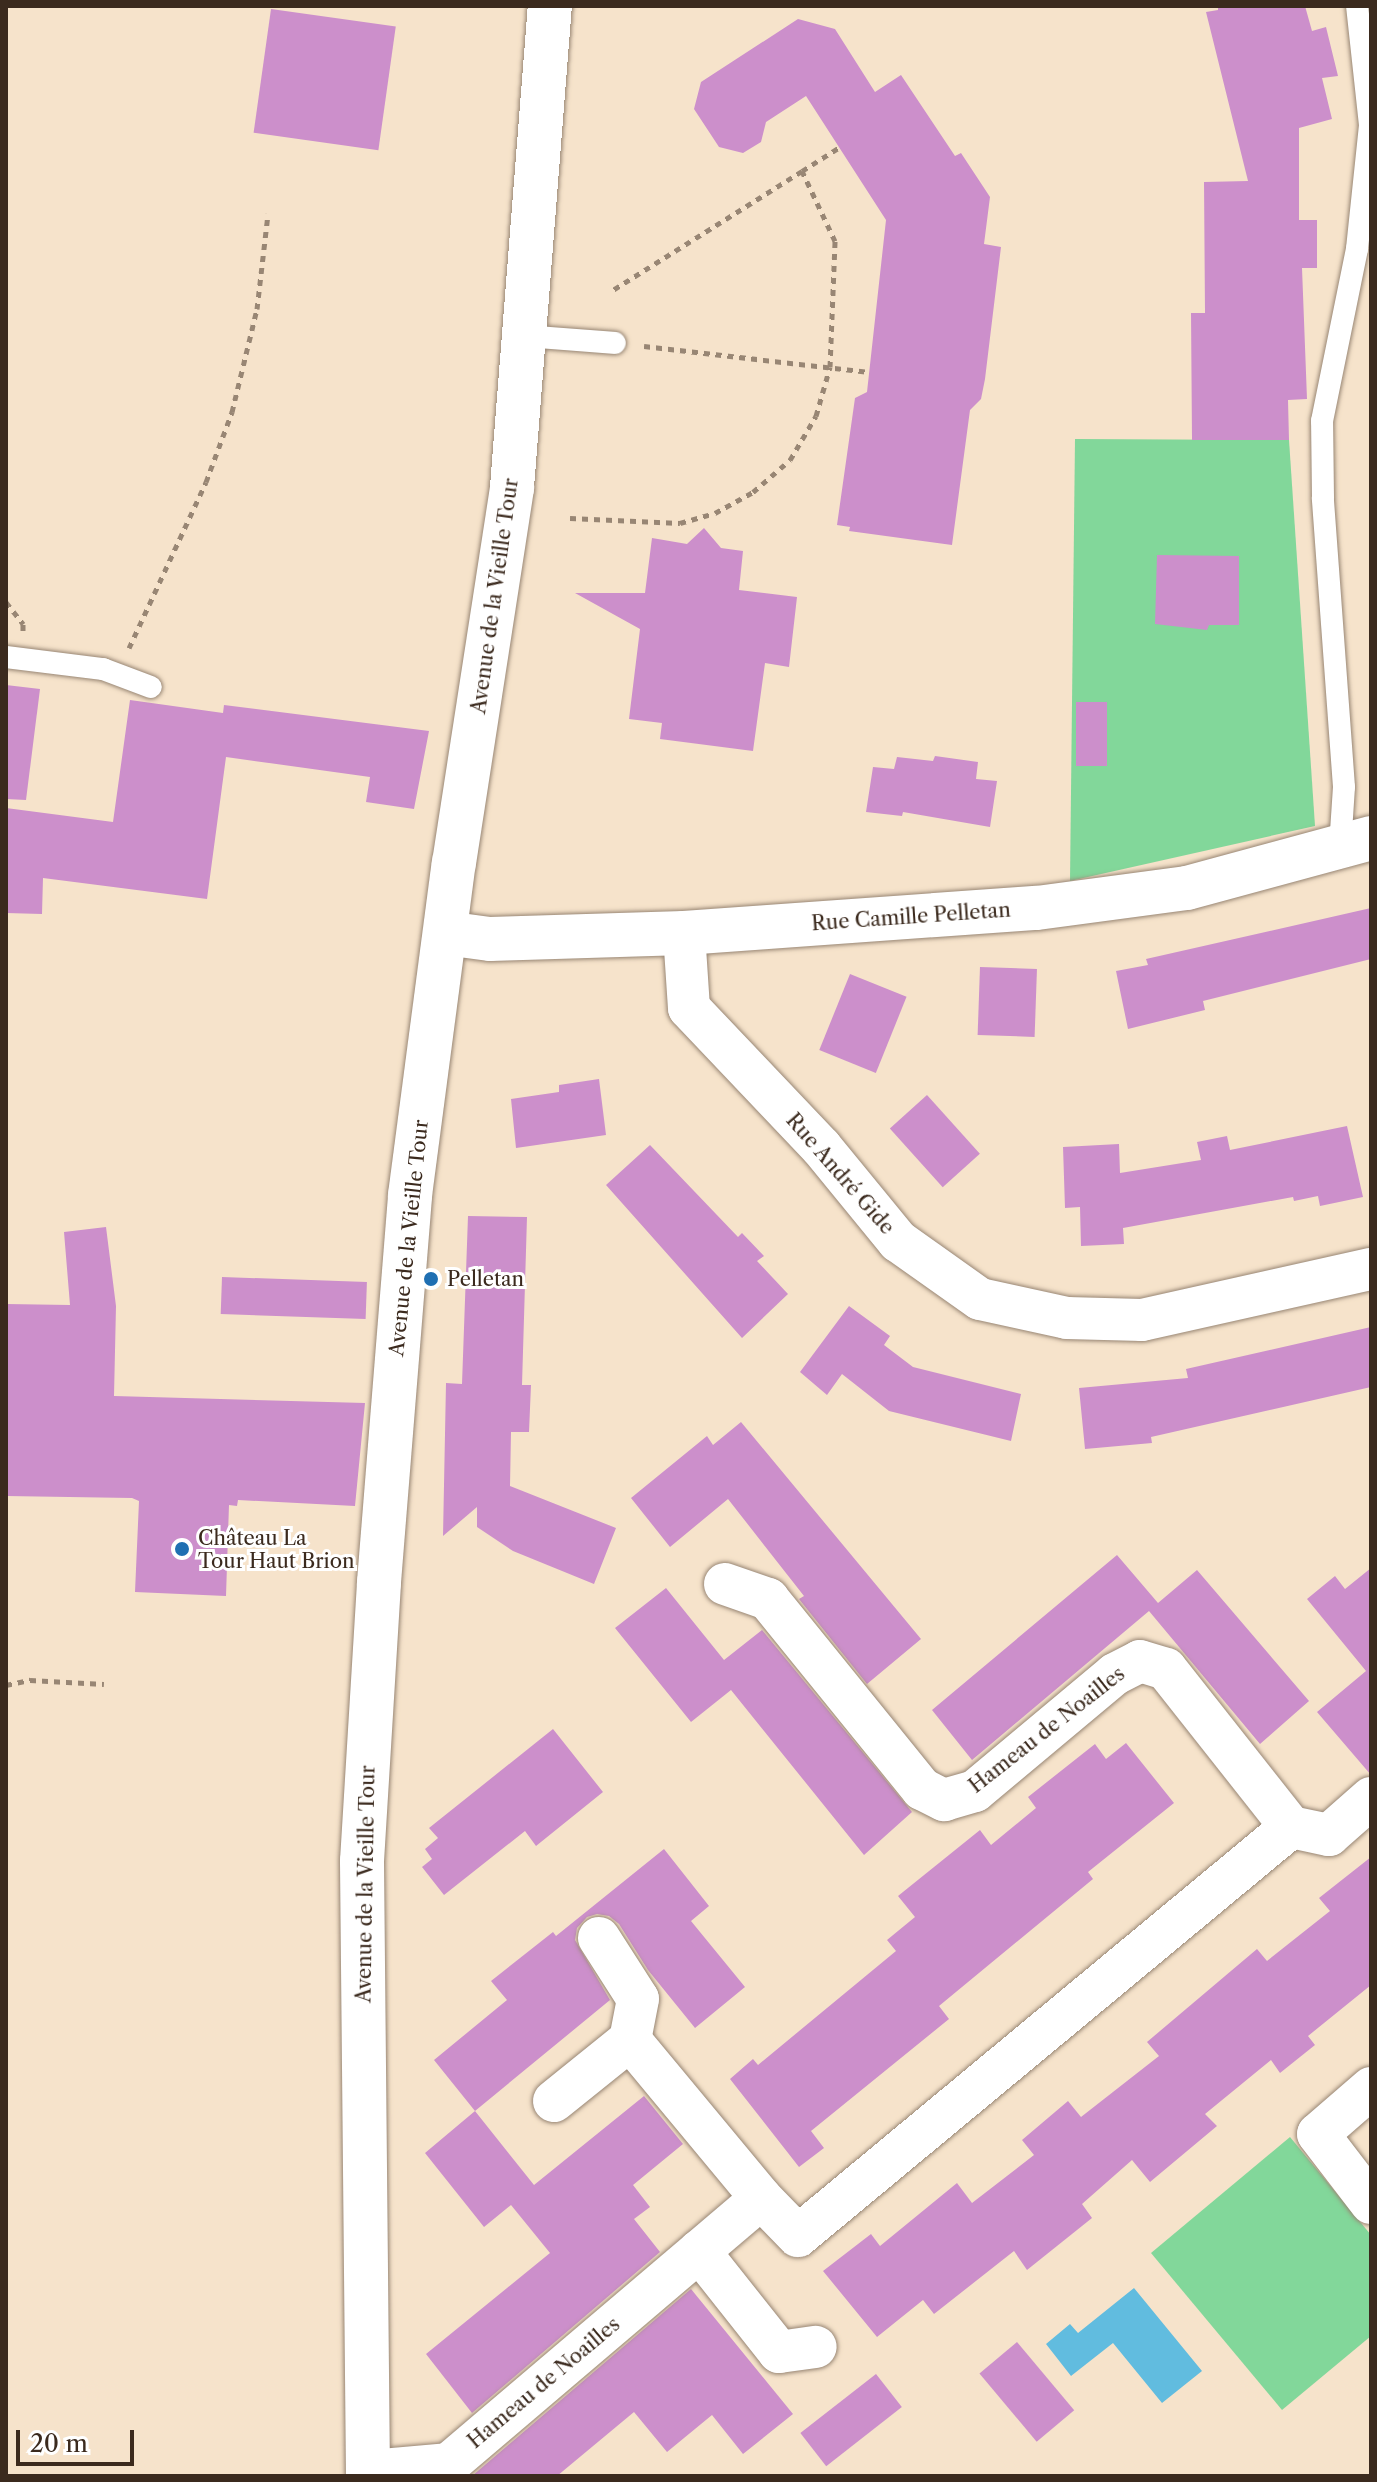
<!DOCTYPE html>
<html>
<head>
<meta charset="utf-8">
<style>
  body { margin:0 }
  #map { position:relative; width:1377px; height:2482px; overflow:hidden; background:#f6e3cb; font-family:"Libre Caslon Text",serif }
  div>[style] { position:absolute }
  .green>* { inset:0; background:#82d79a }
  .water>* { inset:0; background:#61bcdf }
  .building>* { inset:0; background:#cc8fcb; transform-origin:0 0 }
  .path>* { height:5px; margin-top:-2.5px; transform-origin:0; background:repeating-linear-gradient(90deg,#988674 0 6px,transparent 0 12px) }
  .roads { filter:drop-shadow(0 0 2px #988674) drop-shadow(0 0 2px #988674) }
  .service>* { height:22px; margin:-11px; padding:0 11px; transform-origin:11px; border-radius:11px; background:#fff }
  .minor>* { height:42px; margin:-21px; padding:0 21px; transform-origin:21px; border-radius:21px; background:#fff }
  .tertiary>* { height:44px; margin:-22px; padding:0 22px; transform-origin:22px; border-radius:22px; background:#fff }
  .dots>* { width:22px; height:22px; translate:-50% -50%; box-sizing:border-box; border:4px solid #fff; border-radius:50% }
  span { translate:-50% -50%; white-space:nowrap; text-align:center; line-height:1.15; -webkit-text-stroke:6px #fff; paint-order:stroke }
  .street-label { font-size:20px; color:#3b2a1e }
  .poi-label { font-size:20px; color:#3b2a1e }
  .left { translate:0 -50%; text-align:left }
  .frame { position:absolute; inset:0; border:8px solid #3b2a1e; pointer-events:none }
  .scale { position:absolute; left:16px; top:2430px; width:118px; height:36px; box-sizing:border-box; border:4px solid #3b2a1e; border-top:0; padding-left:10px; font-size:24px; line-height:28px; white-space:nowrap; color:#3b2a1e; -webkit-text-stroke:6px #fff; paint-order:stroke }
</style>
</head>
<body>
<div id="map">
  <div class="green">
    <i style="clip-path:polygon(1075px 439px,1289px 440px,1315px 826px,1070px 881px)"></i>
    <i style="clip-path:polygon(1290px 2137px,1371px 2235px,1371px 2336px,1282px 2410px,1151px 2253px)"></i>
  </div>
  <div class="water">
    <i style="clip-path:polygon(1134px 2288px,1202px 2371px,1162px 2403px,1113px 2343px,1071px 2376px,1046px 2344px,1070px 2324px,1078px 2333px)"></i>
  </div>
  <div class="building">
    <i style="clip-path:polygon(1218px 6px,1305px 6px,1312px 31px,1326px 27px,1338px 76px,1322px 78px,1332px 119px,1299px 128px,1299px 220px,1317px 220px,1317px 268px,1302px 268px,1307px 399px,1288px 400px,1289px 440px,1192px 440px,1191px 313px,1205px 313px,1204px 182px,1248px 181px,1206px 12px,1218px 10px)"></i>
    <i style="left:271px;top:9px;width:126px;height:125px;rotate:8deg"></i>
    <i style="clip-path:polygon(798px 19px,835px 29px,875px 92px,901px 75px,955px 156px,961px 153px,990px 197px,984px 244px,1001px 247px,985px 379px,981px 399px,970px 410px,952px 545px,849px 531px,850px 527px,837px 525px,855px 398px,867px 392px,886px 220px,806px 96px,766px 122px,761px 142px,743px 153px,719px 147px,694px 109px,701px 82px)"></i>
    <i style="clip-path:polygon(704px 528px,721px 548px,743px 551px,739px 590px,797px 597px,789px 667px,765px 663px,753px 751px,660px 739px,662px 723px,629px 719px,640px 629px,575px 593px,645px 593px,652px 538px,687px 544px)"></i>
    <i style="clip-path:polygon(1157px 555px,1239px 556px,1239px 625px,1209px 625px,1207px 630px,1155px 624px)"></i>
    <i style="clip-path:polygon(6px 685px,40px 689px,26px 800px,6px 799px)"></i>
    <i style="clip-path:polygon(130px 700px,223px 713px,224px 705px,429px 731px,414px 809px,366px 802px,370px 777px,226px 757px,207px 899px,43px 878px,42px 914px,6px 913px,6px 808px,113px 822px)"></i>
    <i style="left:1076px;top:702px;width:31px;height:64px"></i>
    <i style="clip-path:polygon(935px 756px,978px 762px,976px 779px,997px 781px,990px 827px,903px 812px,902px 816px,866px 812px,873px 767px,894px 769px,897px 757px,933px 761px)"></i>
    <i style="clip-path:polygon(1371px 908px,1371px 959px,1203px 1001px,1205px 1010px,1128px 1029px,1116px 971px,1148px 965px,1146px 959px)"></i>
    <i style="left:980px;top:967px;width:57px;height:68px;rotate:2deg"></i>
    <i style="left:850px;top:974px;width:61px;height:82px;rotate:22deg"></i>
    <i style="clip-path:polygon(599px 1079px,606px 1135px,516px 1148px,511px 1099px,559px 1092px,559px 1085px)"></i>
    <i style="left:927px;top:1095px;width:79px;height:50px;rotate:48deg"></i>
    <i style="clip-path:polygon(1347px 1126px,1363px 1197px,1320px 1206px,1318px 1196px,1294px 1201px,1293px 1197px,1123px 1228px,1124px 1244px,1081px 1246px,1080px 1207px,1065px 1208px,1063px 1147px,1119px 1144px,1120px 1173px,1201px 1160px,1197px 1142px,1227px 1136px,1230px 1150px)"></i>
    <i style="clip-path:polygon(650px 1145px,738px 1237px,742px 1233px,764px 1256px,757px 1261px,788px 1294px,742px 1338px,606px 1185px)"></i>
    <i style="clip-path:polygon(468px 1216px,527px 1217px,522px 1385px,531px 1385px,529px 1432px,511px 1432px,510px 1486px,616px 1528px,594px 1584px,513px 1551px,477px 1527px,477px 1507px,443px 1536px,446px 1383px,462px 1384px)"></i>
    <i style="clip-path:polygon(106px 1227px,116px 1306px,114px 1396px,365px 1403px,355px 1506px,238px 1500px,237px 1506px,229px 1505px,226px 1596px,135px 1592px,139px 1501px,132px 1498px,6px 1496px,6px 1304px,70px 1305px,64px 1232px)"></i>
    <i style="left:222px;top:1277px;width:145px;height:37px;rotate:2deg"></i>
    <i style="clip-path:polygon(849px 1306px,890px 1336px,884px 1345px,913px 1367px,1021px 1394px,1011px 1441px,889px 1411px,842px 1374px,827px 1395px,800px 1372px)"></i>
    <i style="clip-path:polygon(1371px 1327px,1371px 1387px,1151px 1437px,1152px 1443px,1085px 1449px,1079px 1388px,1188px 1378px,1186px 1369px)"></i>
    <i style="clip-path:polygon(741px 1422px,921px 1639px,867px 1684px,799px 1599px,804px 1596px,728px 1499px,670px 1547px,631px 1498px,707px 1436px,713px 1445px)"></i>
    <i style="clip-path:polygon(1117px 1555px,1158px 1603px,1197px 1570px,1309px 1701px,1260px 1744px,1149px 1611px,972px 1760px,932px 1710px)"></i>
    <i style="clip-path:polygon(1371px 1568px,1371px 1775px,1317px 1712px,1366px 1671px,1307px 1599px,1335px 1576px,1345px 1589px)"></i>
    <i style="clip-path:polygon(666px 1588px,724px 1660px,762px 1630px,912px 1812px,864px 1855px,731px 1690px,691px 1722px,615px 1628px)"></i>
    <i style="clip-path:polygon(553px 1729px,603px 1792px,536px 1846px,525px 1831px,444px 1895px,422px 1867px,432px 1859px,425px 1849px,438px 1838px,429px 1828px)"></i>
    <i style="clip-path:polygon(1126px 1743px,1174px 1803px,1088px 1872px,1093px 1879px,939px 2006px,949px 2019px,811px 2131px,824px 2148px,799px 2167px,730px 2079px,753px 2059px,758px 2065px,896px 1951px,887px 1940px,915px 1917px,898px 1896px,980px 1830px,991px 1845px,1036px 1808px,1028px 1797px,1095px 1744px,1106px 1759px)"></i>
    <i style="clip-path:polygon(664px 1849px,709px 1906px,691px 1921px,745px 1987px,695px 2028px,648px 1970px,619px 1924px,609px 1916px,597px 1914px,587px 1917px,577px 1928px,575px 1940px,610px 2000px,475px 2111px,434px 2060px,507px 2000px,491px 1981px,553px 1932px,556px 1936px)"></i>
    <i style="clip-path:polygon(1371px 1857px,1371px 1985px,1308px 2036px,1315px 2045px,1280px 2073px,1271px 2060px,1205px 2114px,1217px 2126px,1150px 2182px,1132px 2160px,1082px 2204px,1092px 2218px,1027px 2270px,1014px 2251px,934px 2314px,923px 2300px,877px 2337px,823px 2271px,871px 2234px,880px 2246px,957px 2183px,972px 2203px,1034px 2155px,1022px 2140px,1068px 2101px,1081px 2117px,1159px 2056px,1147px 2042px,1257px 1949px,1267px 1961px,1330px 1911px,1319px 1898px)"></i>
    <i style="clip-path:polygon(644px 2096px,683px 2144px,633px 2185px,650px 2207px,634px 2219px,660px 2252px,472px 2413px,426px 2354px,550px 2253px,511px 2205px,484px 2227px,425px 2153px,475px 2111px,534px 2185px)"></i>
    <i style="clip-path:polygon(691px 2289px,793px 2414px,743px 2454px,712px 2415px,667px 2452px,634px 2412px,557px 2476px,472px 2476px)"></i>
    <i style="left:1017px;top:2342px;width:89px;height:49px;rotate:50deg"></i>
    <i style="left:876px;top:2374px;width:42px;height:96px;rotate:52deg"></i>
  </div>
  <div class="path">
    <i style="left:802px;top:171px;width:45px;rotate:-32.3deg"></i>
    <i style="left:644px;top:346px;width:227px;rotate:6.6deg"></i>
    <i style="left:570px;top:518px;width:110px;rotate:2.6deg"></i>
    <i style="left:680px;top:523px;width:36px;rotate:-16deg"></i>
    <i style="left:715px;top:513px;width:43px;rotate:-28.9deg"></i>
    <i style="left:753px;top:492px;width:49px;rotate:-40.9deg"></i>
    <i style="left:790px;top:460px;width:51px;rotate:-59.4deg"></i>
    <i style="left:816px;top:416px;width:51px;rotate:-74.1deg"></i>
    <i style="left:830px;top:367px;width:126px;rotate:-87.7deg"></i>
    <i style="left:835px;top:241px;width:77px;rotate:-115.2deg"></i>
    <i style="left:802px;top:171px;width:227px;rotate:147.8deg"></i>
    <i style="left:6px;top:602px;width:28px;rotate:52deg"></i>
    <i style="left:23px;top:624px;width:7px;rotate:90deg"></i>
    <i style="left:129px;top:648px;width:183px;rotate:-65.1deg"></i>
    <i style="left:206px;top:482px;width:75px;rotate:-69.6deg"></i>
    <i style="left:232px;top:412px;width:106px;rotate:-76.4deg"></i>
    <i style="left:257px;top:309px;width:96px;rotate:-83.4deg"></i>
    <i style="left:6px;top:1685px;width:25px;rotate:-12deg"></i>
    <i style="left:30px;top:1680px;width:74px;rotate:3.1deg"></i>
  </div>
  <div class="roads">
    <div class="service">
      <i style="left:524px;top:336px;width:91px;rotate:4.4deg"></i>
      <i style="left:6px;top:657px;width:98px;rotate:7.1deg"></i>
      <i style="left:103px;top:669px;width:51px;rotate:20.6deg"></i>
      <i style="left:1340px;top:847px;width:60px;rotate:-86.2deg"></i>
      <i style="left:1344px;top:787px;width:290px;rotate:-94.2deg"></i>
      <i style="left:1323px;top:498px;width:77px;rotate:-90.7deg"></i>
      <i style="left:1322px;top:421px;width:176px;rotate:-78.5deg"></i>
      <i style="left:1357px;top:249px;width:125px;rotate:-84deg"></i>
      <i style="left:1370px;top:125px;width:120px;rotate:-96.2deg"></i>
    </div>
    <div class="minor">
      <i style="left:684px;top:933px;width:75px;rotate:86.2deg"></i>
      <i style="left:689px;top:1008px;width:192px;rotate:46.5deg"></i>
      <i style="left:821px;top:1147px;width:122px;rotate:50.7deg"></i>
      <i style="left:898px;top:1241px;width:100px;rotate:35.3deg"></i>
      <i style="left:980px;top:1299px;width:89px;rotate:12.3deg"></i>
      <i style="left:1067px;top:1318px;width:75px;rotate:1.5deg"></i>
      <i style="left:1142px;top:1320px;width:235px;rotate:-12.6deg"></i>
      <i style="left:725px;top:1584px;width:46px;rotate:19.2deg"></i>
      <i style="left:768px;top:1599px;width:245px;rotate:51deg"></i>
      <i style="left:922px;top:1789px;width:25px;rotate:27deg"></i>
      <i style="left:944px;top:1800px;width:32px;rotate:-16deg"></i>
      <i style="left:975px;top:1791px;width:182px;rotate:-39.9deg"></i>
      <i style="left:1115px;top:1674px;width:28px;rotate:-27deg"></i>
      <i style="left:1140px;top:1661px;width:27px;rotate:17deg"></i>
      <i style="left:1166px;top:1669px;width:201px;rotate:51.7deg"></i>
      <i style="left:599px;top:1938px;width:72px;rotate:57.4deg"></i>
      <i style="left:638px;top:1999px;width:42px;rotate:101deg"></i>
      <i style="left:1371px;top:2088px;width:70px;rotate:139deg"></i>
      <i style="left:1318px;top:2134px;width:87px;rotate:52.5deg"></i>
      <i style="left:554px;top:2101px;width:97px;rotate:-38.8deg"></i>
      <i style="left:630px;top:2040px;width:205px;rotate:50.3deg"></i>
      <i style="left:761px;top:2198px;width:53px;rotate:45.8deg"></i>
      <i style="left:798px;top:2236px;width:641px;rotate:-39.68deg"></i>
      <i style="left:1291px;top:1827px;width:39px;rotate:12deg"></i>
      <i style="left:1329px;top:1835px;width:56px;rotate:-41.4deg"></i>
      <i style="left:699px;top:2251px;width:129px;rotate:51.6deg"></i>
      <i style="left:779px;top:2352px;width:37px;rotate:-8deg"></i>
      <i style="left:369px;top:2471px;width:80px;rotate:-5deg"></i>
      <i style="left:449px;top:2464px;width:410px;rotate:-40.4deg"></i>
    </div>
    <div class="tertiary">
      <i style="left:445px;top:933px;width:45px;rotate:7.6deg"></i>
      <i style="left:490px;top:939px;width:194px;rotate:-1.8deg"></i>
      <i style="left:684px;top:933px;width:354px;rotate:-4.1deg"></i>
      <i style="left:1037px;top:908px;width:151px;rotate:-7.6deg"></i>
      <i style="left:1187px;top:888px;width:191px;rotate:-15.2deg"></i>
      <i style="left:368px;top:2476px;width:615px;rotate:-90.56deg"></i>
      <i style="left:362px;top:1861px;width:280px;rotate:-86.5deg"></i>
      <i style="left:379px;top:1582px;width:388px;rotate:-85.4deg"></i>
      <i style="left:410px;top:1195px;width:335px;rotate:-82.5deg"></i>
      <i style="left:454px;top:863px;width:380px;rotate:-81.2deg"></i>
      <i style="left:512px;top:487px;width:482px;rotate:-85.5deg"></i>
    </div>
  </div>
  <div class="dots">
    <i style="left:431px;top:1279px;background:#1f6fb2"></i>
    <i style="left:182px;top:1549px;background:#1f6fb2"></i>
  </div>
  <div class="street-label">
    <span style="left:495px;top:596px;rotate:-82deg">Avenue de la Vieille Tour</span>
    <span style="left:911px;top:917px;rotate:-4deg">Rue Camille Pelletan</span>
    <span style="left:840px;top:1174px;rotate:49deg">Rue André Gide</span>
    <span style="left:409px;top:1238px;rotate:-84deg">Avenue de la Vieille Tour</span>
    <span style="left:1047px;top:1730px;rotate:-38deg">Hameau de Noailles</span>
    <span style="left:366px;top:1884px;rotate:-89deg">Avenue de la Vieille Tour</span>
    <span style="left:544px;top:2383px;rotate:-40deg">Hameau de Noailles</span>
  </div>
  <div class="poi-label">
    <span class="left" style="left:447px;top:1279px">Pelletan</span>
    <span class="left" style="left:198px;top:1550px">Château La<br>Tour Haut Brion</span>
  </div>
  <div class="frame"></div>
  <div class="scale">20 m</div>
</div>
</body>
</html>
